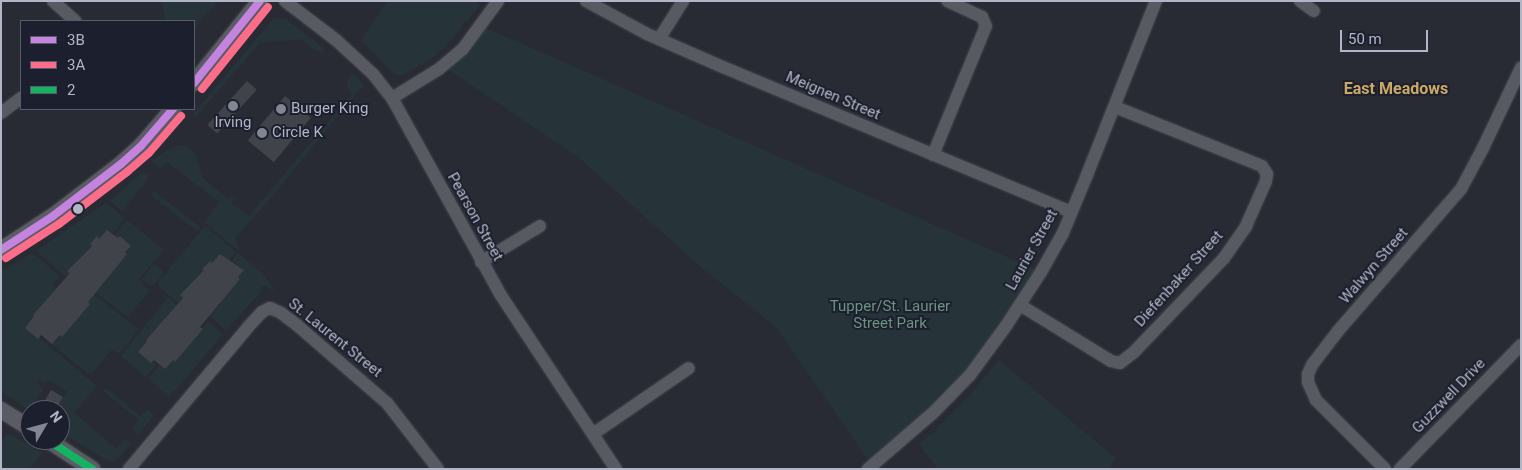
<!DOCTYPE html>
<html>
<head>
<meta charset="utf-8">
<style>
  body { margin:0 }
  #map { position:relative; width:1522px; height:470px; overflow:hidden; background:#292b34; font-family:Roboto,sans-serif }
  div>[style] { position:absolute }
  .green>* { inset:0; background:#26343a; transform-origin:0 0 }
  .building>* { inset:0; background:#41434b; transform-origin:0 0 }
  .roads { filter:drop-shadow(0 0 1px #45464d) drop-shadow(0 0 1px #45464d) }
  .minor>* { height:12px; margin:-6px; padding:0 6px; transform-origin:6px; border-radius:6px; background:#585a62 }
  .major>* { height:16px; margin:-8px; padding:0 8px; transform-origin:8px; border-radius:8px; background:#5a5b64 }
  .bus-1>* { height:8px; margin:-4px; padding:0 4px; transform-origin:4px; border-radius:4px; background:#c483df }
  .bus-2>* { height:8px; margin:-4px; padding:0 4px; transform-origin:4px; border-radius:4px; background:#fb6d88 }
  .bus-3>* { height:8px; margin:-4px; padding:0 4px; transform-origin:4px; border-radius:4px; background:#13b361 }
  .dots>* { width:14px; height:14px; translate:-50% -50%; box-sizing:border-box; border:2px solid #1c202e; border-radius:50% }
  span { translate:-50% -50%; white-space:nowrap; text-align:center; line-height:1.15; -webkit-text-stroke:4px #1c202e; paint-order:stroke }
  .street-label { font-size:15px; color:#b2b5c5 }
  .poi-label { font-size:15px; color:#b2b5c5 }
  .left { translate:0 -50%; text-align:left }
  .park-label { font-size:15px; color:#6b947e }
  .neighbourhood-label { font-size:16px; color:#cca966; font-weight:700 }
  .frame { position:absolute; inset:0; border:2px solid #b2b5c5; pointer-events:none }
  .legend { position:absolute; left:20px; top:20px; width:175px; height:90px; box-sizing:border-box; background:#1c202e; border:1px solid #585c6a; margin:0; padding:6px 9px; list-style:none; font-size:15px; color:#b2b5c5 }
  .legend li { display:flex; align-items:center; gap:10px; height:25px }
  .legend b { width:25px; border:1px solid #585c6a }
  .north { position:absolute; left:20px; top:400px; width:50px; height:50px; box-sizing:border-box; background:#1c202e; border:1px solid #585c6a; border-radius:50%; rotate:53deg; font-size:14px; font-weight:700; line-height:20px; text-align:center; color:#b2b5c5 }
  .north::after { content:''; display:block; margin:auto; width:18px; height:22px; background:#828592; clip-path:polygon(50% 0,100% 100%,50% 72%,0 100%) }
  .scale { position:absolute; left:1340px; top:30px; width:88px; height:22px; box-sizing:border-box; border:2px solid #b2b5c5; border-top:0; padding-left:6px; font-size:15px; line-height:18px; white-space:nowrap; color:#b2b5c5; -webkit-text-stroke:4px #1c202e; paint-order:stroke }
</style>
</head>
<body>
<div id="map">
  <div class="green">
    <i style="clip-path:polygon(161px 1px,219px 1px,202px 18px,194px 31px,194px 21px,166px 21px)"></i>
    <i style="clip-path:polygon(388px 1px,474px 1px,480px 5px,467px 21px,465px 20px,461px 26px,462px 28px,446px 46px,430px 60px,400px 76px,394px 74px,361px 40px)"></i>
    <i style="clip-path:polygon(274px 18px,286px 19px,325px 49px,321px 52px,315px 51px,301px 39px,260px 43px,195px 118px,193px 117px,194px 113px)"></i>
    <i style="clip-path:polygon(481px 26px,1041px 272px,989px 352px,872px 466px,777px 328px,702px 268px,577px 156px,443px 66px)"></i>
    <i style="clip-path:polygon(353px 73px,363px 85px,271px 198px,235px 238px,240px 252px,204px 222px,219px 202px,167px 162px,160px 169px,152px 161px,164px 152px,174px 148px,174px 146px,186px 145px,195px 153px,203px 178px,227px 198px,236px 197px,231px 203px,249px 216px,352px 94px,347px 86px,348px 78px)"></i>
    <i style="clip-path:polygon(143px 172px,148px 175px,147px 181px,122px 211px,110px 201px)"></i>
    <i style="clip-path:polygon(154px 191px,200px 227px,200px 228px,197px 231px,151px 195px)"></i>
    <i style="clip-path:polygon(106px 203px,125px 218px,112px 234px,107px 230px,99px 239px,96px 237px,90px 244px,91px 246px,67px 270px,70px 273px,66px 277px,36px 251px)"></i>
    <i style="clip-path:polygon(127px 220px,164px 250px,139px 279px,149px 291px,128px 317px,94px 291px,98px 290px,108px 279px,105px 276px,127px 254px,125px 252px,131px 246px,120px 236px,118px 239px,114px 236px)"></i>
    <i style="clip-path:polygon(205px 226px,236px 252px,228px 261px,212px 263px,209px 261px,203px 269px,204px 270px,180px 295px,182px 297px,178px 303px,159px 286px,159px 281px)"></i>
    <i style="clip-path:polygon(32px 253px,60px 276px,53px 285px,56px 288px,48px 297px,50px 299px,33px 315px,39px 338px,97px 386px,74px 413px,117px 449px,125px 439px,131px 443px,117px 460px,113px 462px,106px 460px,60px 431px,60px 410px,53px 410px,57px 409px,67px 391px,48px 380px,44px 383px,38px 380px,37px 383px,42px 388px,42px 391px,30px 411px,1px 391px,1px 272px)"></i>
    <i style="clip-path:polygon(238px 253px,263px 274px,275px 291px,268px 288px,267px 285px,261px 287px,262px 290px,226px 331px,210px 315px,221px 303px,218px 300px,240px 279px,238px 277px,244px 270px,233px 261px,230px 263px)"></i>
    <i style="left:154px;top:264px;width:13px;height:19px;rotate:39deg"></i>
    <i style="clip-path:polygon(92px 293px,138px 329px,119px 354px,112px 349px,92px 373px,87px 373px,52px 344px,70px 328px,68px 326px)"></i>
    <i style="clip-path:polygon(168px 297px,178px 306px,171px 314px,169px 313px,153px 334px,151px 333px,138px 352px,156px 365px,146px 377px,121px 356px)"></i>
    <i style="clip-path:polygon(208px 322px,223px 334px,175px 391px,173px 390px,170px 398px,148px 378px,160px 365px,173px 360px,175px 362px,183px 353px,180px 350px)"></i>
    <i style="clip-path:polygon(999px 360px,1115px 458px,1109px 469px,938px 469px,919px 444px,932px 433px,937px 432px,935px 430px,972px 393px)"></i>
    <i style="clip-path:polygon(106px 388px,141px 417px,148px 409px,154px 415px,138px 435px,132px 429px,139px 420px,103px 391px)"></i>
    <i style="clip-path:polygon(8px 433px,42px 453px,29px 469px,1px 469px,1px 441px)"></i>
  </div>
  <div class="building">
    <i style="left:247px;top:81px;width:13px;height:59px;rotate:42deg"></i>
    <i style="left:285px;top:96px;width:34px;height:58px;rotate:40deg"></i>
    <i style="clip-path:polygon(107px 230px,118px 238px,120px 236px,131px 246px,125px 252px,127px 254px,88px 302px,90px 304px,62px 337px,60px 335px,52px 344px,41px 335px,38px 339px,25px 328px,34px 316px,33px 315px,70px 273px,67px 271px,92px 246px,90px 244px,97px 236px,99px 239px)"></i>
    <i style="clip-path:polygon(220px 254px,244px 270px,238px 277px,240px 279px,200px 327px,203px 329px,175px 362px,173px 360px,165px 369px,154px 360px,151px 363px,138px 352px,147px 341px,146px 340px,183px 298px,180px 295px,204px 270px,202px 269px,210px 261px,212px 263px)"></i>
    <i style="left:51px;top:390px;width:14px;height:14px;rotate:30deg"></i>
  </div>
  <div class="roads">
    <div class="minor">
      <i style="left:53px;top:1px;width:30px;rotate:42deg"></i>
      <i style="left:285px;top:1px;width:64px;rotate:37.4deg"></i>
      <i style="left:336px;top:40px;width:50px;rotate:42.6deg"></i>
      <i style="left:373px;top:74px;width:31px;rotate:52deg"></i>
      <i style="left:392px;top:98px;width:224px;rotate:61.1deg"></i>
      <i style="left:500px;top:294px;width:210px;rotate:56.5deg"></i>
      <i style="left:586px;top:1px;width:69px;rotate:28.4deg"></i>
      <i style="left:647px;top:34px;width:77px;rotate:23.6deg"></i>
      <i style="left:718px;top:65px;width:382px;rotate:22.6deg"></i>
      <i style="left:1300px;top:1px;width:17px;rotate:36deg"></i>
      <i style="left:659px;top:39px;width:45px;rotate:-57.7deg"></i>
      <i style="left:392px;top:98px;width:55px;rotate:-31.7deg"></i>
      <i style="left:439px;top:69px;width:30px;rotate:-40deg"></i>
      <i style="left:462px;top:50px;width:61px;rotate:-53.7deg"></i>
      <i style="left:1px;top:113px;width:25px;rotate:-37deg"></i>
      <i style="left:933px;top:155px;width:139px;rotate:-67.7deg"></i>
      <i style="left:986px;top:26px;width:10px;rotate:-114deg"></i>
      <i style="left:982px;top:17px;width:38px;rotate:-155deg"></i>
      <i style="left:481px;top:262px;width:69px;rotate:-31.4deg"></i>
      <i style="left:1020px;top:305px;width:107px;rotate:31.6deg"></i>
      <i style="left:1111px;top:361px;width:9px;rotate:13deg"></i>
      <i style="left:1120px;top:363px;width:18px;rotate:-38deg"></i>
      <i style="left:1134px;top:352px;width:130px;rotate:-46.2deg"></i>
      <i style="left:1224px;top:258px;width:39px;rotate:-55deg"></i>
      <i style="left:1246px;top:226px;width:49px;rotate:-66deg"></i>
      <i style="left:1266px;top:181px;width:7px;rotate:-82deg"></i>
      <i style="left:1267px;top:174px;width:9px;rotate:-122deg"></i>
      <i style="left:1262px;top:166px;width:158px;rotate:-158.1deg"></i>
      <i style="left:593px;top:434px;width:116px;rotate:-34.5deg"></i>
      <i style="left:129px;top:469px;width:185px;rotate:-50deg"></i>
      <i style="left:248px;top:327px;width:21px;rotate:-47deg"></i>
      <i style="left:262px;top:312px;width:9px;rotate:-27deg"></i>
      <i style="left:270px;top:308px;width:12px;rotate:24deg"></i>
      <i style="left:281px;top:313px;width:21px;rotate:37deg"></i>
      <i style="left:298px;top:326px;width:118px;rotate:40.9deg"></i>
      <i style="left:387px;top:403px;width:83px;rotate:52.3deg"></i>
      <i style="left:868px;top:469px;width:87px;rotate:-40.8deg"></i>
      <i style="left:934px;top:412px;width:52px;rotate:-45.8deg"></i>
      <i style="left:970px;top:375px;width:61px;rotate:-53.7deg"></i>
      <i style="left:1006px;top:326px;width:64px;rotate:-57.1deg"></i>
      <i style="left:1041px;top:272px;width:45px;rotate:-60.6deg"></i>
      <i style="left:1063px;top:233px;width:63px;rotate:-67.5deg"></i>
      <i style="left:1087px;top:175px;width:187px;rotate:-68.4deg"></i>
      <i style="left:1385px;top:469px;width:98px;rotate:-135deg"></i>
      <i style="left:1316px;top:400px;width:20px;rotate:-114deg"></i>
      <i style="left:1308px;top:382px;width:8px;rotate:-90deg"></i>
      <i style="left:1308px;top:374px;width:10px;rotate:-66deg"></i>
      <i style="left:1312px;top:365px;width:43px;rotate:-52.6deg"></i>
      <i style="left:1338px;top:331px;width:188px;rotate:-49.1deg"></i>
      <i style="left:1461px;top:189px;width:47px;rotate:-61.8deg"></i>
      <i style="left:1483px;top:148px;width:89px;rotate:-64.6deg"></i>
      <i style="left:1400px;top:469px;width:173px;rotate:-45.7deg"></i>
    </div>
    <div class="major">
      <i style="left:194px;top:83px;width:105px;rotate:-51.2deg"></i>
      <i style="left:1px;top:250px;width:62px;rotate:-33.2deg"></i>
      <i style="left:53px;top:216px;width:86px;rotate:-37.4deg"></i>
      <i style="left:121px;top:164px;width:27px;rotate:-42deg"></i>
      <i style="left:141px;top:146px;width:49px;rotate:-49.1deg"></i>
      <i style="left:1px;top:410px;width:34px;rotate:32deg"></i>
      <i style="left:48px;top:440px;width:53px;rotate:33.4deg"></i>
    </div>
  </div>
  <div class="bus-1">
    <i style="left:194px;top:83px;width:105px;rotate:-51.2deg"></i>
    <i style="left:1px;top:250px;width:62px;rotate:-33.2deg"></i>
    <i style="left:53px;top:216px;width:86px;rotate:-37.4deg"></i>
    <i style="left:121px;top:164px;width:27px;rotate:-42deg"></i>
    <i style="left:141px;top:146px;width:49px;rotate:-49.1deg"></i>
  </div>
  <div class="bus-2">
    <i style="left:202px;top:89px;width:105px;rotate:-51.2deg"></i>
    <i style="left:6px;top:258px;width:63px;rotate:-32.7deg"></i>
    <i style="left:59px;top:224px;width:86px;rotate:-37.4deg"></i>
    <i style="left:127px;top:172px;width:29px;rotate:-41deg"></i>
    <i style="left:149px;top:153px;width:49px;rotate:-49.1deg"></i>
  </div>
  <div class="bus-3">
    <i style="left:48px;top:440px;width:53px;rotate:33.4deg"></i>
  </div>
  <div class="dots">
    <i style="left:233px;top:106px;background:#828592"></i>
    <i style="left:281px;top:109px;background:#828592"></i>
    <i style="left:262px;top:133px;background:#828592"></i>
    <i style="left:78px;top:209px;background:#b2b5c5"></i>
  </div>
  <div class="street-label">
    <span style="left:833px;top:96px;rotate:23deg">Meignen Street</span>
    <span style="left:475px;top:217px;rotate:61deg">Pearson Street</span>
    <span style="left:1032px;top:250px;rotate:-61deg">Laurier Street</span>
    <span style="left:1374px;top:266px;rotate:-49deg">Walwyn Street</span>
    <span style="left:1179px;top:279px;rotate:-48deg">Diefenbaker Street</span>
    <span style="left:335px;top:338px;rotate:39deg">St. Laurent Street</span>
    <span style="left:1449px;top:396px;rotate:-46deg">Guzzwell Drive</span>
  </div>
  <div class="poi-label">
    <span class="left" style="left:291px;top:109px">Burger King</span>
    <span style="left:233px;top:123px">Irving</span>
    <span class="left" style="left:272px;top:133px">Circle K</span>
  </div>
  <div class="park-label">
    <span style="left:890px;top:315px">Tupper/St. Laurier<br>Street Park</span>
  </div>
  <div class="neighbourhood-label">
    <span style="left:1396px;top:89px">East Meadows</span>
  </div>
  <div class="frame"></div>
  <ul class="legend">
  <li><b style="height:6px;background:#c483df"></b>3B</li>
  <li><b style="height:6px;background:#fb6d88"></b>3A</li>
  <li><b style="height:6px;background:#13b361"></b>2</li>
  </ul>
  <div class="north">N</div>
  <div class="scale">50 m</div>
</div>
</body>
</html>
